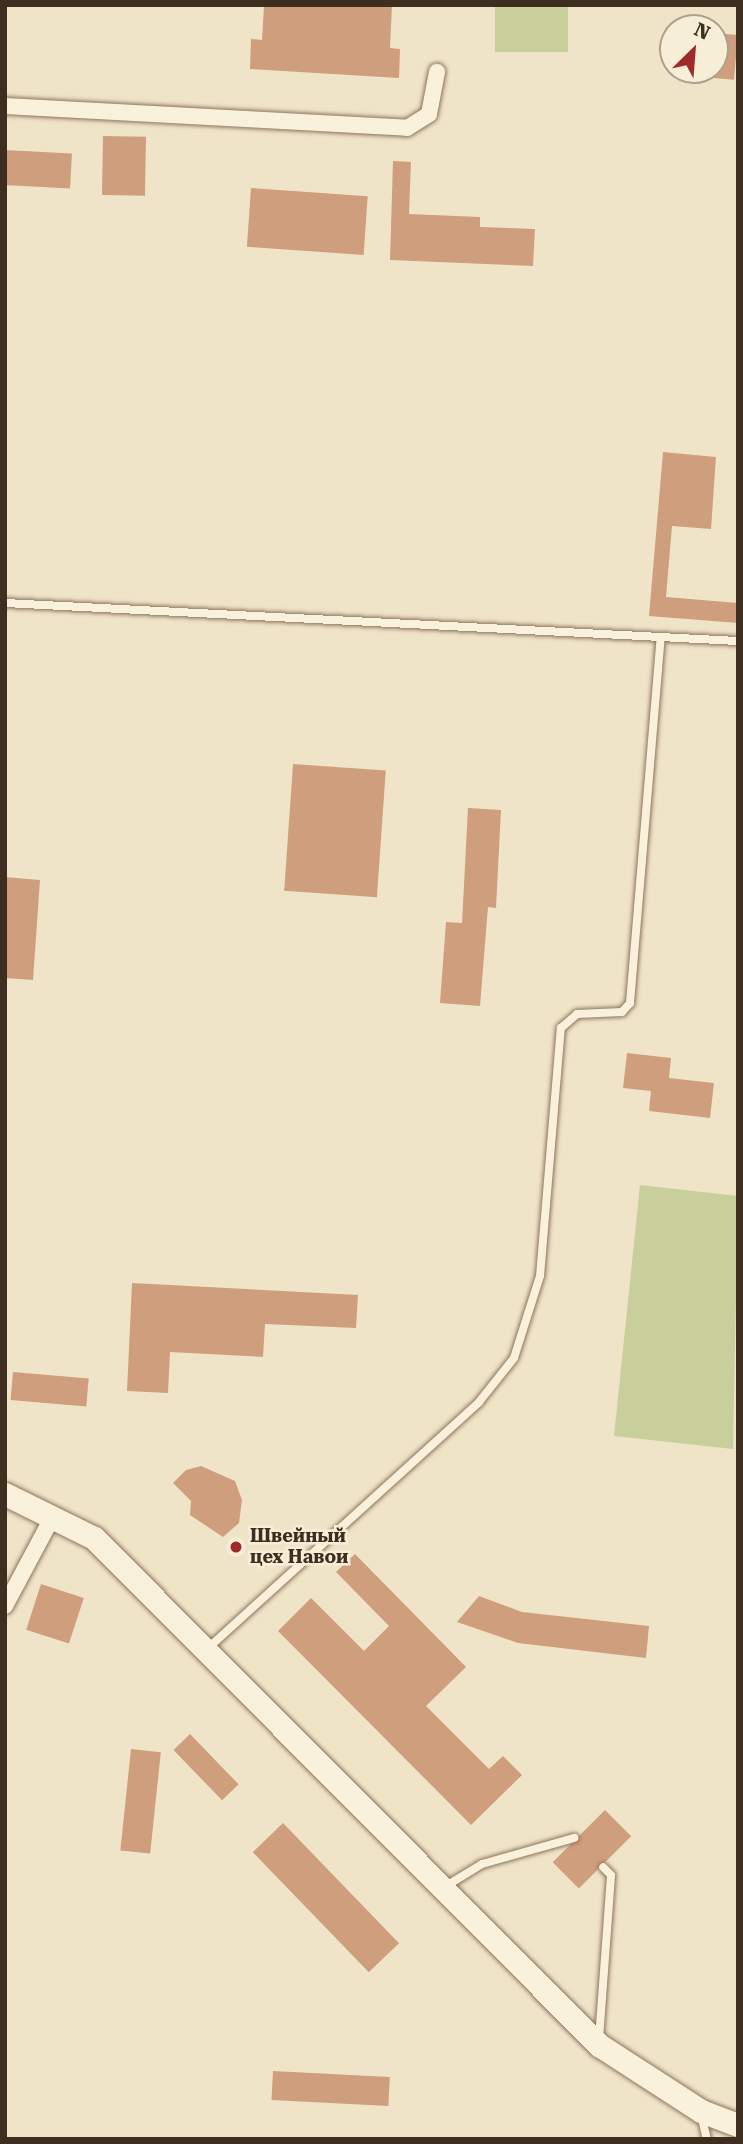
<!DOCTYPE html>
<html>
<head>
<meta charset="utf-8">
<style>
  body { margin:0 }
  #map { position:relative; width:743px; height:2144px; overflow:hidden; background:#f0e4c8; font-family:"Roboto Serif",serif }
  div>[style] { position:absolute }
  .green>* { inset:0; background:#c9cf9b; transform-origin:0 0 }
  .building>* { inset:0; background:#cf9f7d; transform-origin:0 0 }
  .roads { filter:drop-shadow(0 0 2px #8d765c) drop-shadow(0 0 2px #8d765c) }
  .lane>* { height:8px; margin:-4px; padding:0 4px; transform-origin:4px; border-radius:4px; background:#faf1dc }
  .street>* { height:16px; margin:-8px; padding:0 8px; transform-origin:8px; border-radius:8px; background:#faf1dc }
  .secondary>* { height:23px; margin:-11.5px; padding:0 11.5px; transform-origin:11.5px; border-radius:11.5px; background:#faf1dc }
  .dots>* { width:19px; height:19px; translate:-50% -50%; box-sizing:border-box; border:4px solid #f7eed8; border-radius:50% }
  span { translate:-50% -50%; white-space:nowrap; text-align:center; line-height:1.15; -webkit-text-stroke:5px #f7eed8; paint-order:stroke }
  .poi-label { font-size:18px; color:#3d2e20; font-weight:700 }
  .left { translate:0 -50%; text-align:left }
  .frame { position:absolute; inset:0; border:7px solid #3d2e20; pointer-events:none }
  .north { position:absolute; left:659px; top:14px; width:70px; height:70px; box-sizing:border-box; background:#f7eed8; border:2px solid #ada18e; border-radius:50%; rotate:25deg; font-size:19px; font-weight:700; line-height:28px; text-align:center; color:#3d2e20 }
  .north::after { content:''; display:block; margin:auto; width:24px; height:32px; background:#9e2a2b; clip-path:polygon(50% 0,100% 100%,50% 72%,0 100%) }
</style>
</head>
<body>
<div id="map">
  <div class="green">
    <i style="left:495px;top:5px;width:73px;height:47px"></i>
    <i style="clip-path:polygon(640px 1185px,738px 1196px,733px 1449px,614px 1436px)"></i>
  </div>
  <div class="building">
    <i style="clip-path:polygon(264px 5px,392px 5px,390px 48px,400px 49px,399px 78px,250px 69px,251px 39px,262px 40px)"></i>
    <i style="left:715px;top:33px;width:23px;height:45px;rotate:5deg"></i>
    <i style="left:103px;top:136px;width:43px;height:59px;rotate:1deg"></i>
    <i style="left:5px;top:150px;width:67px;height:35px;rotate:3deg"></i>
    <i style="clip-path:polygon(393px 161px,411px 162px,409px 214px,480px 217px,480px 227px,535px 229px,533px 266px,390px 260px)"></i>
    <i style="left:251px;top:188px;width:117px;height:59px;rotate:4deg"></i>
    <i style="clip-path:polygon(663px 452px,716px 457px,711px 529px,672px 526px,666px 597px,738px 603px,738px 623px,649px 616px)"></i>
    <i style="left:293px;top:764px;width:93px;height:127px;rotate:4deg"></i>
    <i style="clip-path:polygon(468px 808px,501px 810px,496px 908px,488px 907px,480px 1006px,440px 1003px,446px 922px,462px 923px)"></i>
    <i style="clip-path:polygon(5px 877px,40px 880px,33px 980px,5px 978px)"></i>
    <i style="clip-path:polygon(627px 1053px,671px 1058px,669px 1078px,714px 1083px,710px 1118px,649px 1111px,651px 1091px,623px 1088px)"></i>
    <i style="clip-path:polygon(132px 1283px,358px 1295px,356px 1328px,265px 1324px,263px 1357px,170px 1352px,168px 1393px,127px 1391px)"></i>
    <i style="left:13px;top:1372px;width:76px;height:28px;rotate:5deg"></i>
    <i style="clip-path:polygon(201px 1466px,235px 1481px,242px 1500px,239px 1523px,223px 1537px,190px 1515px,191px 1501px,173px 1483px,186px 1470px)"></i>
    <i style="clip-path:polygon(355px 1554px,466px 1667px,426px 1706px,489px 1769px,503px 1756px,522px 1775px,471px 1825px,278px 1631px,311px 1598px,364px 1651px,389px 1626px,336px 1572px)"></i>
    <i style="left:41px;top:1584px;width:45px;height:48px;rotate:18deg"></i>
    <i style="clip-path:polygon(479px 1596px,522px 1612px,649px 1626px,646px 1658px,518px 1643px,457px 1622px)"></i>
    <i style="left:190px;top:1734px;width:70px;height:23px;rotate:46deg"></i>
    <i style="left:131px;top:1749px;width:30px;height:102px;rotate:6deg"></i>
    <i style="left:605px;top:1810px;width:37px;height:74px;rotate:45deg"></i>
    <i style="left:283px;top:1823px;width:167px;height:42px;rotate:46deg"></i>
    <i style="left:273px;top:2071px;width:117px;height:29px;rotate:3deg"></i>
  </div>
  <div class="roads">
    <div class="lane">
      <i style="left:5px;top:603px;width:734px;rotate:2.97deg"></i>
      <i style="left:207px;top:1649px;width:367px;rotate:-42.2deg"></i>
      <i style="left:479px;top:1402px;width:56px;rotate:-51.5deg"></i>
      <i style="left:514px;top:1358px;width:86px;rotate:-72.4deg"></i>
      <i style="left:540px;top:1276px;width:249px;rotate:-85.2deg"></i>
      <i style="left:561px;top:1028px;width:21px;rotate:-41deg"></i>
      <i style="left:577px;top:1014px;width:45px;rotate:-2.5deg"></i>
      <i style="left:622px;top:1012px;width:12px;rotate:-48deg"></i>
      <i style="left:630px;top:1003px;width:367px;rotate:-85.2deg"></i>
      <i style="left:446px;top:1886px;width:42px;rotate:-31.4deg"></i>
      <i style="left:482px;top:1864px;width:96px;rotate:-15.8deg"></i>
      <i style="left:599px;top:2039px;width:164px;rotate:-85.8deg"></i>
      <i style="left:611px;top:1875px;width:11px;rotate:-135deg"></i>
      <i style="left:701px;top:2114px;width:26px;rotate:77deg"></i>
    </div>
    <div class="street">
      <i style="left:5px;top:106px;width:403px;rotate:3.1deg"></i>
      <i style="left:407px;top:128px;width:26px;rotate:-32deg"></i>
      <i style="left:429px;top:114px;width:43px;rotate:-79.2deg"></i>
      <i style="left:5px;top:1606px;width:102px;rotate:-61.9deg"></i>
    </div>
    <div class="secondary">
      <i style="left:5px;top:1494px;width:99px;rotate:26.3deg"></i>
      <i style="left:94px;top:1538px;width:716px;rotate:45.11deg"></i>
      <i style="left:599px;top:2045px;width:121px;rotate:32.9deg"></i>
      <i style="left:701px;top:2111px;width:40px;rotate:21deg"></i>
    </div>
  </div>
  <div class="dots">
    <i style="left:236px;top:1547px;background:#9e2a2b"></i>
  </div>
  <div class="poi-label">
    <span class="left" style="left:250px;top:1547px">Швейный<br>цех Навои</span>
  </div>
  <div class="frame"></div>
  <div class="north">N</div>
</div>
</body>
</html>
